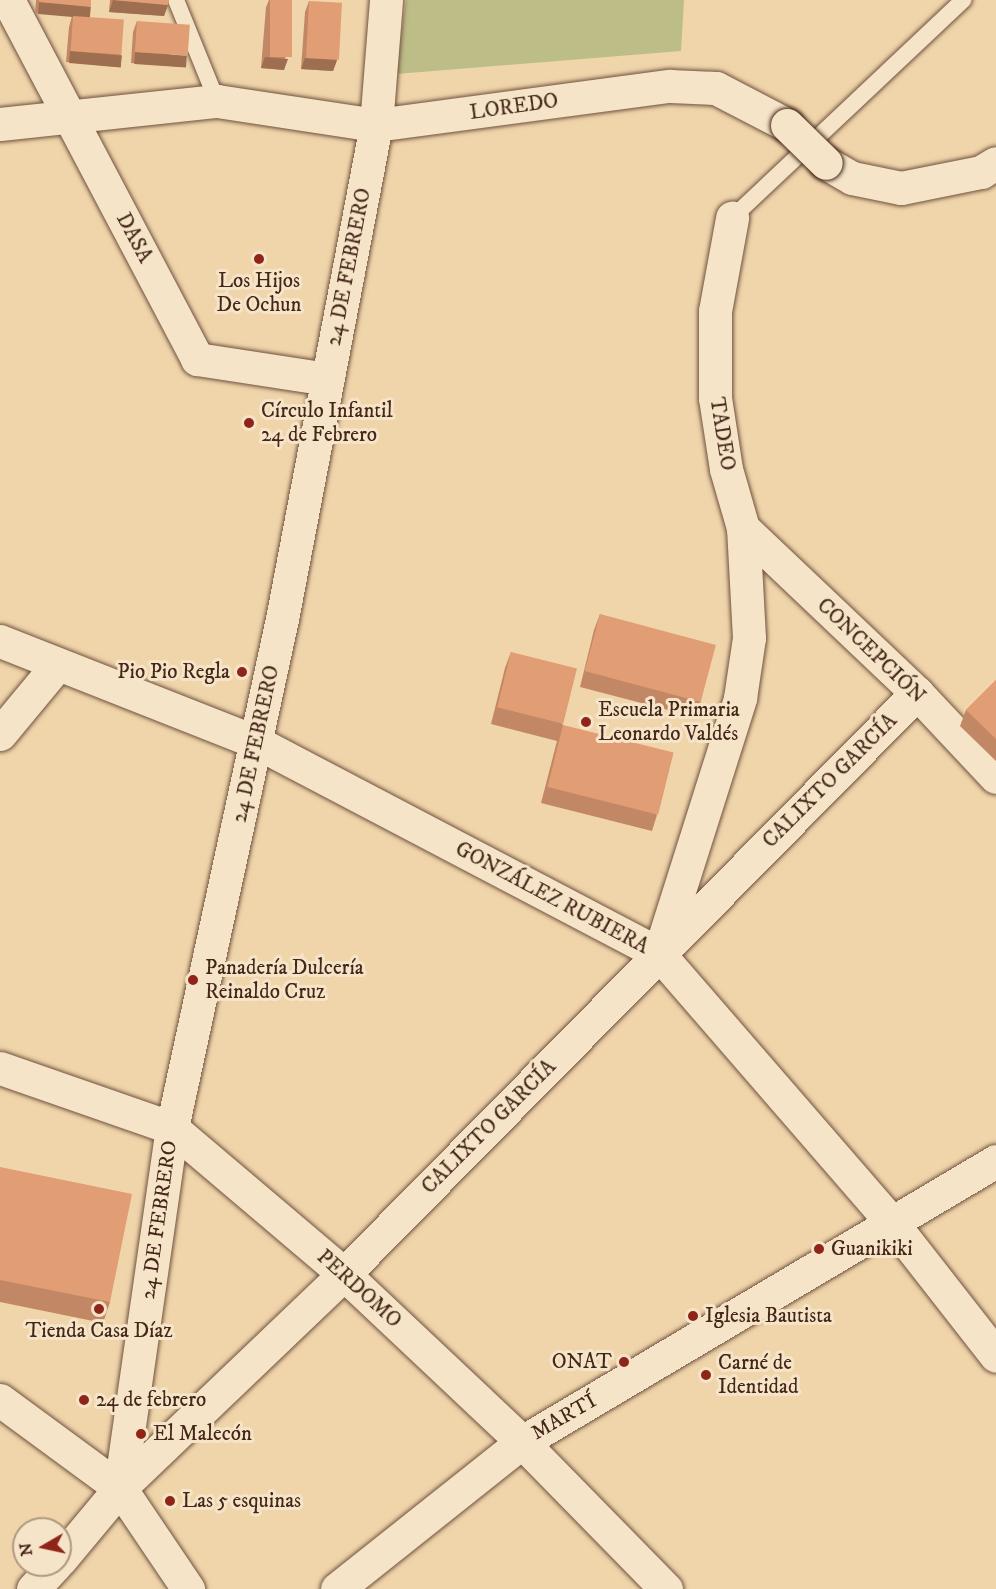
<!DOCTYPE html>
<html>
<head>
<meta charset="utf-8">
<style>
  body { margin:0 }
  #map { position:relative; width:996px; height:1589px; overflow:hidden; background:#f0d5ab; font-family:"IM FELL DW Pica",serif }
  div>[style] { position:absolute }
  .green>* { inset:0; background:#bcbd87 }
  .roads { filter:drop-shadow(0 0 2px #70523e) drop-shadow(0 0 2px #70523e) }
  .service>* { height:16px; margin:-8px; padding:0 8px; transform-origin:8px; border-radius:8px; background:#f5e4c8 }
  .minor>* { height:33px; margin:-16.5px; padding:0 16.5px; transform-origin:16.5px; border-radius:16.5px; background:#f5e4c8 }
  .tertiary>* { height:33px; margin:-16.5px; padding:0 16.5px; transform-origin:16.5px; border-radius:16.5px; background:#f5e4c8 }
  .secondary>* { height:33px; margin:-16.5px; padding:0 16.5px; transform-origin:16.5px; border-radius:16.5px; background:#f5e4c8 }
  .bridges { filter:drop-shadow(0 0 2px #45271a) drop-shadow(0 0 2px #45271a) }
  .secondary-bridge>* { height:33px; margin:-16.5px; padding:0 16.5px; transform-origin:16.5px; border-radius:16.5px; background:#f5e4c8 }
  .wall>* { inset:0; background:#c28764 }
  .shaded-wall>* { inset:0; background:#9e6e51; transform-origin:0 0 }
  .building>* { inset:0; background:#e19d74; transform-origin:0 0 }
  .dots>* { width:16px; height:16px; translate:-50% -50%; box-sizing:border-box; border:3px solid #f5e4c8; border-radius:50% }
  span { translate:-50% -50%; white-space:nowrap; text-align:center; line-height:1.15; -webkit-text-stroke:6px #f5e4c8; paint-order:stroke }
  .street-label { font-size:21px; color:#45271a }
  .poi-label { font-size:21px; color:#45271a }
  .left { translate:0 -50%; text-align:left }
  .right { translate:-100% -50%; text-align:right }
  .north { position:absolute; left:12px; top:1517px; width:60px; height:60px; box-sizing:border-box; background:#f5e4c8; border:2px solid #af9882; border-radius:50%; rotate:261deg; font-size:16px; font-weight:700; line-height:24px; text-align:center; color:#45271a }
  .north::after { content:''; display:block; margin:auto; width:21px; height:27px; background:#8f2418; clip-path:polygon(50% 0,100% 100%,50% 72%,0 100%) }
</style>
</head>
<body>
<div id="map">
  <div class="green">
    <i style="clip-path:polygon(406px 0,684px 0,681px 51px,396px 74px)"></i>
  </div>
  <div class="roads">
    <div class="service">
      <i style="left:176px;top:0;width:109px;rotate:67.9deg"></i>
      <i style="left:732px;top:218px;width:318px;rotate:-43.3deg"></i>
    </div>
    <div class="minor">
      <i style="left:8px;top:0;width:406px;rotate:62.2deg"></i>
      <i style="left:197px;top:359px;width:132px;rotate:8.7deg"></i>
      <i style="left:0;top:124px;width:218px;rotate:-6.1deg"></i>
      <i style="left:217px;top:101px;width:161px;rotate:8.6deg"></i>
      <i style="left:743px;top:528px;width:240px;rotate:43.5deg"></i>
      <i style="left:0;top:641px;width:275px;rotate:21.5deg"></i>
      <i style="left:256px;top:742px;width:455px;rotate:27.7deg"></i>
      <i style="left:659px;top:954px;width:357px;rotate:49.1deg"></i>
      <i style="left:893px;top:1224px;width:167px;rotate:52deg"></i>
      <i style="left:0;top:734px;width:89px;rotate:-50.4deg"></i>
      <i style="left:659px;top:954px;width:269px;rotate:-72.4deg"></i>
      <i style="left:740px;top:698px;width:61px;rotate:-81.5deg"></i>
      <i style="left:749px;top:638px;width:110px;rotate:-93.1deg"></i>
      <i style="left:743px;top:528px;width:61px;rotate:-106.1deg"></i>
      <i style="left:726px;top:469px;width:72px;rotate:-98.8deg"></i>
      <i style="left:715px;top:398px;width:87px;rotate:-90deg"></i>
      <i style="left:715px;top:311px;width:95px;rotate:-79.6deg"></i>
      <i style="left:0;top:1068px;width:182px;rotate:19.2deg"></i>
      <i style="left:172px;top:1128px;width:226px;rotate:40.3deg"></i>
      <i style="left:344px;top:1274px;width:245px;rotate:43.3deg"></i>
      <i style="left:522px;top:1442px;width:206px;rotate:45.6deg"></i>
      <i style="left:0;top:1400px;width:149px;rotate:36.3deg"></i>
    </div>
    <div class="tertiary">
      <i style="left:120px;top:1488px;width:310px;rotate:-43.7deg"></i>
      <i style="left:344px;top:1274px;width:816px;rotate:-45.4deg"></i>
      <i style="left:917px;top:693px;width:115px;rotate:46.8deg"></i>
    </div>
    <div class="secondary">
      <i style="left:376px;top:125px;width:297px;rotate:-7.6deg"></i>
      <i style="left:670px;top:86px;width:46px;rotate:2.5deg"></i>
      <i style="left:716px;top:88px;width:80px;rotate:27.5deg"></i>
      <i style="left:826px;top:163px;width:30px;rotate:30deg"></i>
      <i style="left:852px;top:178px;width:50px;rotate:11.5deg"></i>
      <i style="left:901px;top:188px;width:82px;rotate:-11.3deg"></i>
      <i style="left:981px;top:172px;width:17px;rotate:-31deg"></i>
      <i style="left:120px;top:1488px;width:364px;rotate:-81.8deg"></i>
      <i style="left:172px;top:1128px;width:521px;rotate:-77.81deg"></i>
      <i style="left:282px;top:619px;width:503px;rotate:-79.23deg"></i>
      <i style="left:376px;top:125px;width:125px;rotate:-85.4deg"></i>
      <i style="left:120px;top:1488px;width:122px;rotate:56deg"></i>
      <i style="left:60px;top:1560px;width:94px;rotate:-50.2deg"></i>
      <i style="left:33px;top:1589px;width:33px;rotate:-47deg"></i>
      <i style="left:337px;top:1589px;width:236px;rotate:-38.5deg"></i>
      <i style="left:522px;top:1442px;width:551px;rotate:-30.66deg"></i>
    </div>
  </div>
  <div class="bridges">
    <div class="secondary-bridge">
      <i style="left:787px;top:125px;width:54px;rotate:44.3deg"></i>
    </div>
  </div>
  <div class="wall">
    <i style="clip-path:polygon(36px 0,91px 0,87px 17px,122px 56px,118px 67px,66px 62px,69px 27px,72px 16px,35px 13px)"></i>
    <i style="clip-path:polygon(110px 0,169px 0,168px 5px,164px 16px,109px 12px)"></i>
    <i style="clip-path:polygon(269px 0,292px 0,284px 70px,261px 68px,266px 7px)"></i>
    <i style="clip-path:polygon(309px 1px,337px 60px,333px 71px,301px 69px,305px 12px)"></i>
    <i style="clip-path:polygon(137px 21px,183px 67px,131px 63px,133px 32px)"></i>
    <i style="clip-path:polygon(600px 614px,701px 701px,695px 717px,580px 687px,594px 630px)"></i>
    <i style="clip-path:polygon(511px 652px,563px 725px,657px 815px,652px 831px,541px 803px,557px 741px,491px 724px,505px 668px)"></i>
    <i style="clip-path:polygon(996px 680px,996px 761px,960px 726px,966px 710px)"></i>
    <i style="clip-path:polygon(0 1167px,110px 1302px,103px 1323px,0 1302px)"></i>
  </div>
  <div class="shaded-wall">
    <i style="clip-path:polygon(113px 0,168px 5px,164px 16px,109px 12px)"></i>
    <i style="left:39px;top:2px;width:52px;height:12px;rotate:5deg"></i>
    <i style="left:70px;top:51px;width:52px;height:12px;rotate:5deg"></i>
    <i style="left:135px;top:52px;width:52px;height:12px;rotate:4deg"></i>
    <i style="clip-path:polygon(265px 57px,288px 59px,284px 70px,261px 68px)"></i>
    <i style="clip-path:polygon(305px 58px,337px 60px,333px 71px,301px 69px)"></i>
  </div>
  <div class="building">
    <i style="clip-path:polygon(39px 0,91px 0,91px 7px,39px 2px)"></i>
    <i style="clip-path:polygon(113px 0,169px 0,168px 5px)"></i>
    <i style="left:270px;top:0;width:22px;height:57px"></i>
    <i style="left:309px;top:1px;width:33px;height:57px;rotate:3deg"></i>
    <i style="left:73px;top:16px;width:51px;height:35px;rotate:4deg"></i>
    <i style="left:137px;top:21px;width:53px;height:31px;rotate:4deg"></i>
    <i style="left:600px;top:614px;width:120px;height:59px;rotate:15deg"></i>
    <i style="left:511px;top:652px;width:68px;height:57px;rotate:14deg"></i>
    <i style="clip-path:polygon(996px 680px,996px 739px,966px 710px)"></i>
    <i style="left:563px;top:725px;width:114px;height:64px;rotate:14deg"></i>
    <i style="clip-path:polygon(0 1167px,132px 1194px,110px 1302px,0 1280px)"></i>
  </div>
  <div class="dots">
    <i style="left:259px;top:259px;background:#8f2418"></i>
    <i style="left:249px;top:423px;background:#8f2418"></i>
    <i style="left:242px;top:672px;background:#8f2418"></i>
    <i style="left:586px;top:722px;background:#8f2418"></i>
    <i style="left:193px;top:980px;background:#8f2418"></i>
    <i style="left:819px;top:1249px;background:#8f2418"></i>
    <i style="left:99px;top:1309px;background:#8f2418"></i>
    <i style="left:693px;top:1316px;background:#8f2418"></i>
    <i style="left:624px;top:1362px;background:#8f2418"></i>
    <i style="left:706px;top:1375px;background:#8f2418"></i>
    <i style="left:84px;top:1400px;background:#8f2418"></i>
    <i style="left:141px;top:1434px;background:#8f2418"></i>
    <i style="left:170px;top:1501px;background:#8f2418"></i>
  </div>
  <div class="street-label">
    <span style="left:514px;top:107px;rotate:-8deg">LOREDO</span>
    <span style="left:134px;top:238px;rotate:62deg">DASA</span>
    <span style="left:349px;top:267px;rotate:-79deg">24 DE FEBRERO</span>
    <span style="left:722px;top:434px;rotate:81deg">TADEO</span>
    <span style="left:871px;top:651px;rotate:44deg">CONCEPCIÓN</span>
    <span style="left:256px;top:744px;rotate:-78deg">24 DE FEBRERO</span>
    <span style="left:830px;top:781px;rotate:-45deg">CALIXTO GARCÍA</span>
    <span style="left:552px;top:898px;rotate:28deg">GONZÁLEZ RUBIERA</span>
    <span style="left:489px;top:1127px;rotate:-45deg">CALIXTO GARCÍA</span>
    <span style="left:159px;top:1220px;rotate:-82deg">24 DE FEBRERO</span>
    <span style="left:359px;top:1289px;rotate:42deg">PERDOMO</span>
    <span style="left:564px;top:1417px;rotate:-30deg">MARTÍ</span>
  </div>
  <div class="poi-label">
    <span style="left:259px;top:293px">Los Hijos<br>De Ochun</span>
    <span class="left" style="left:261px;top:423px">Círculo Infantil<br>24 de Febrero</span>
    <span class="right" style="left:230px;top:672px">Pio Pio Regla</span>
    <span class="left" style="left:598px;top:722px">Escuela Primaria<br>Leonardo Valdés</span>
    <span class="left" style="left:205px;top:980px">Panadería Dulcería<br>Reinaldo Cruz</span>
    <span class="left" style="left:831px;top:1249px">Guanikiki</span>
    <span class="left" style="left:705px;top:1316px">Iglesia Bautista</span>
    <span style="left:99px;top:1331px">Tienda Casa Díaz</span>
    <span class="right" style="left:612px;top:1362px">ONAT</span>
    <span class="left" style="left:718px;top:1375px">Carné de<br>Identidad</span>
    <span class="left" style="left:96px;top:1400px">24 de febrero</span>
    <span class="left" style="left:153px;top:1434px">El Malecón</span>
    <span class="left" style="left:182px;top:1501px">Las 5 esquinas</span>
  </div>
  <div class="north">N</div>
</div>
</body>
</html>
